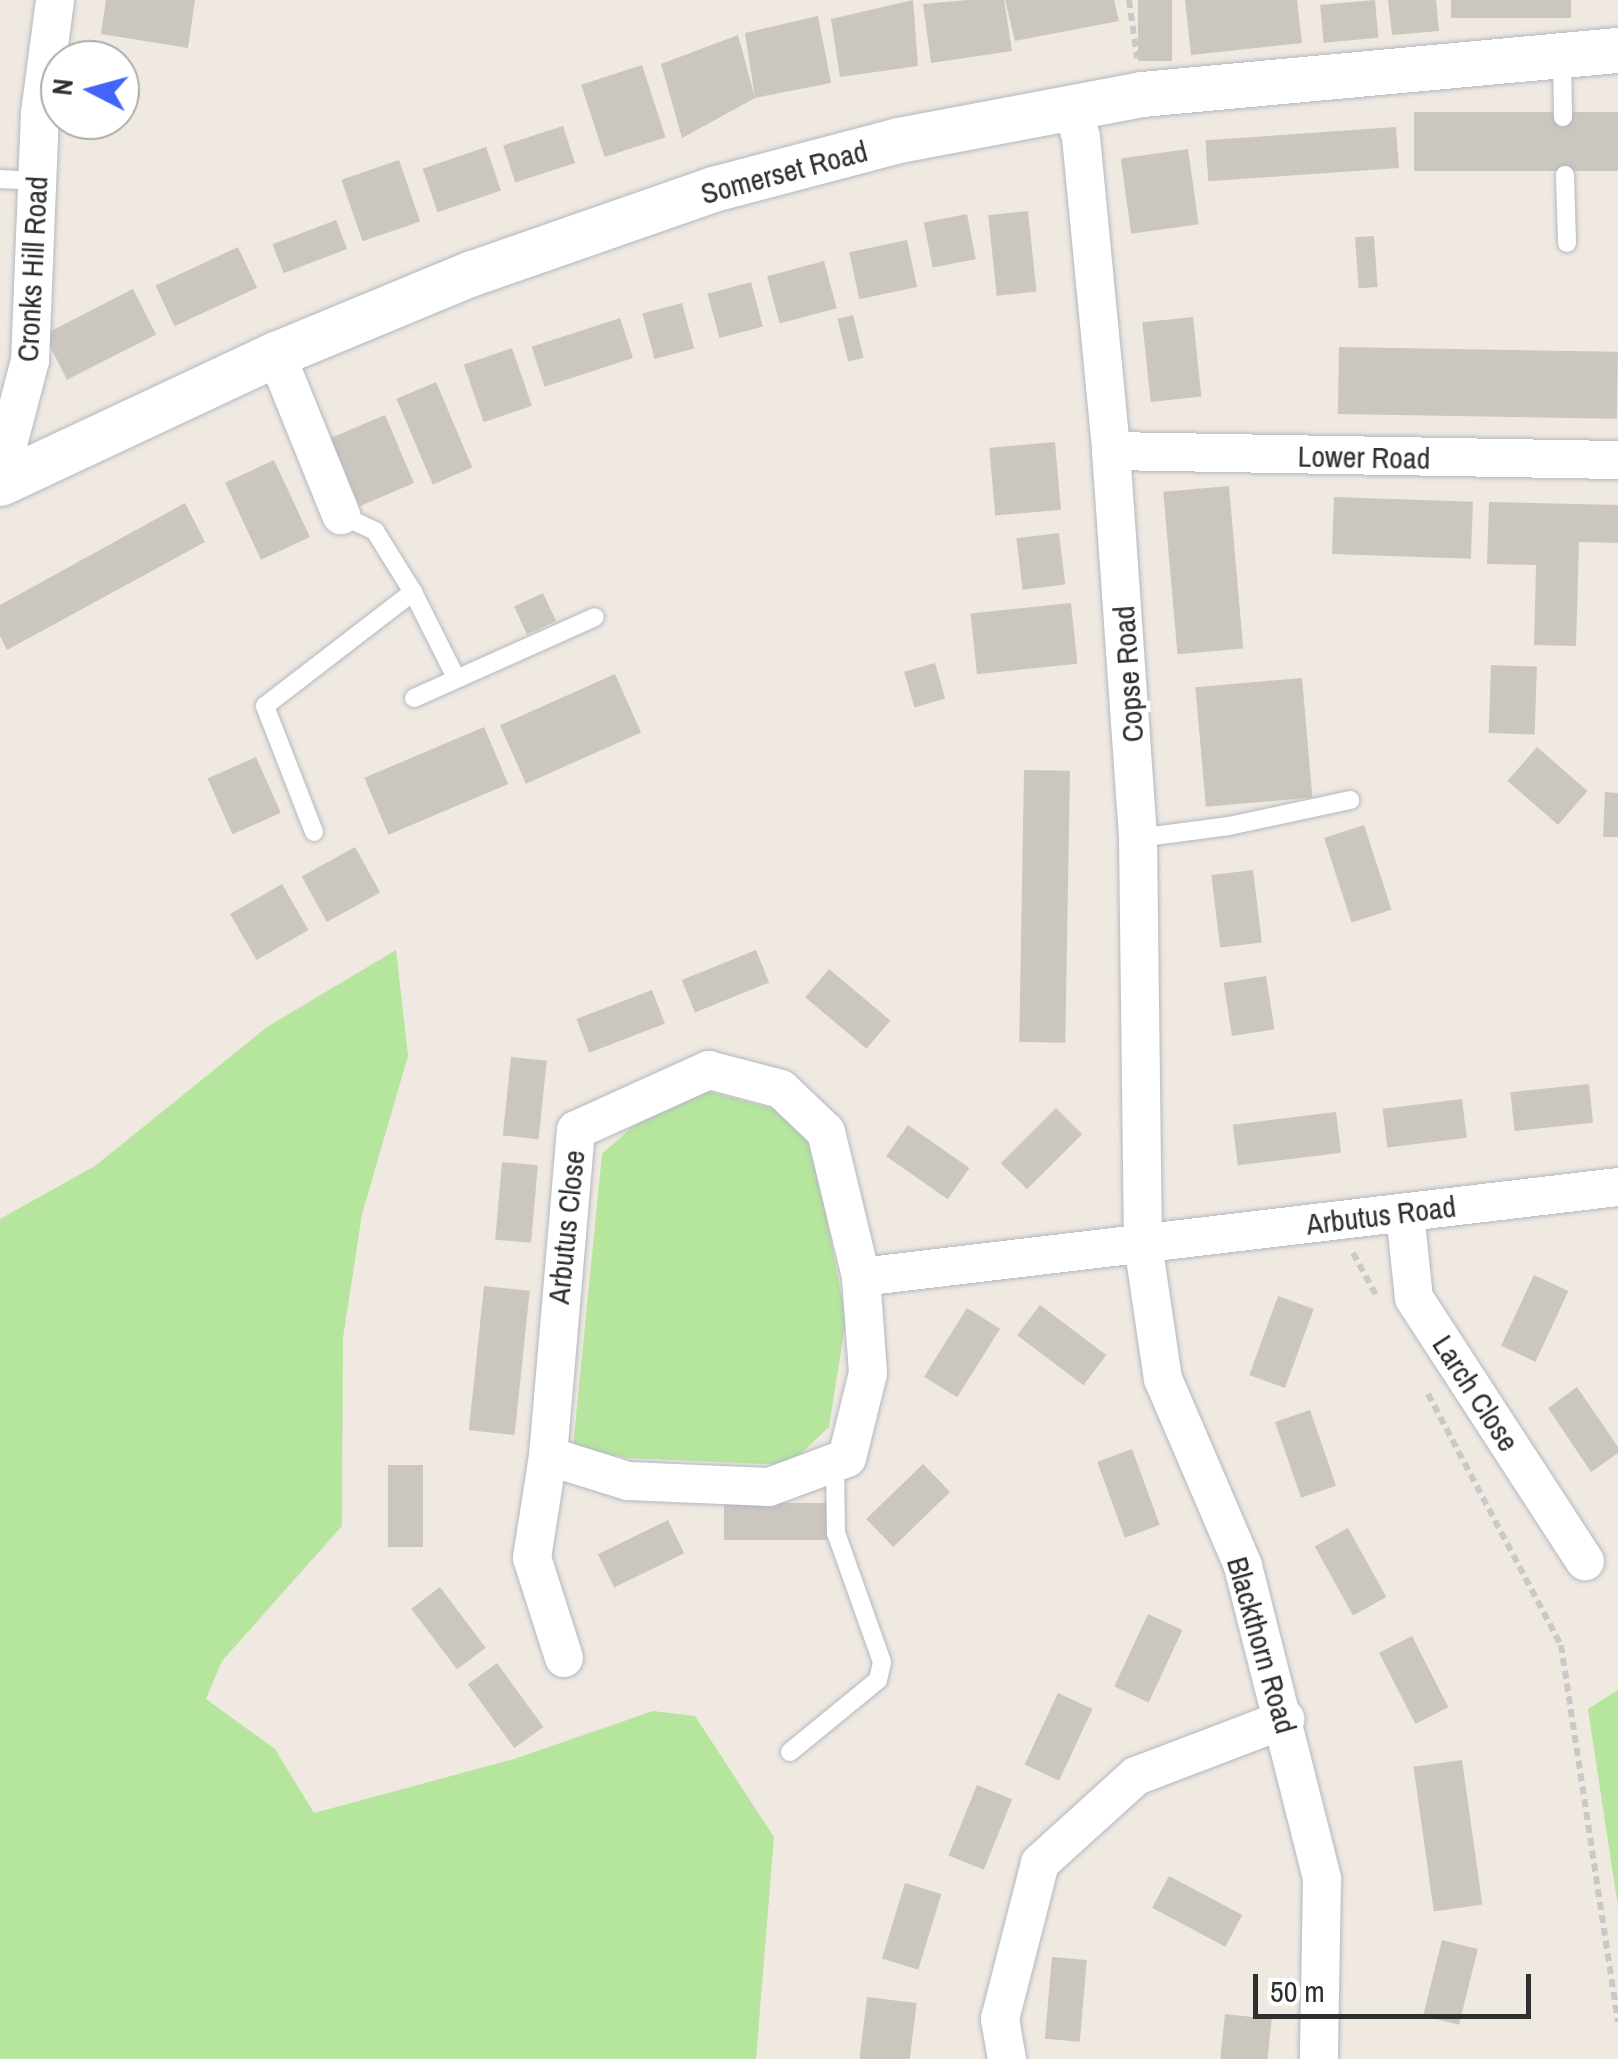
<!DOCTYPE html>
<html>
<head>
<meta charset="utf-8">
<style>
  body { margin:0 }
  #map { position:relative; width:1618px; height:2059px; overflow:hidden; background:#efe9e1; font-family:"Archivo Narrow",sans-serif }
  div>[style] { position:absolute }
  .green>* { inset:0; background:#b6e59e }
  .building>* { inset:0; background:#cbc7bf; transform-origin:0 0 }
  .path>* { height:6px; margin-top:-3px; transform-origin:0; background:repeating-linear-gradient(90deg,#c9c9c9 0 8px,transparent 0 13px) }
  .roads { filter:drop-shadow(0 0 2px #b4b7c1) drop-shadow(0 0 2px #b4b7c1) }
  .service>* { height:18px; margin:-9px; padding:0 9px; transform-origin:9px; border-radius:9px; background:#fff }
  .minor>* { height:38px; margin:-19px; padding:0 19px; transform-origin:19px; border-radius:19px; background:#fff }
  .tertiary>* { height:45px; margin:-22.5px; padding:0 22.5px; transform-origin:22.5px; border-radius:22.5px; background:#fff }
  span { translate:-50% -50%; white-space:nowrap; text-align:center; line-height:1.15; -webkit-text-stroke:9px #fff; paint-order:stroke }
  .street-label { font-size:30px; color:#2e2e2e }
  .north { position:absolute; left:40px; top:40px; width:100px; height:100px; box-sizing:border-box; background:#fff; border:2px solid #ababab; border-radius:50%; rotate:276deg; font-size:28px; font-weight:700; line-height:40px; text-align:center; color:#2e2e2e }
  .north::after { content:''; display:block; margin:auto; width:35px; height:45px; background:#4264fb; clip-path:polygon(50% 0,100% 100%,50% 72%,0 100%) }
  .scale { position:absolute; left:1253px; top:1974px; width:278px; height:45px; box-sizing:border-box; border:5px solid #2e2e2e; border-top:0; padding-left:12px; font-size:30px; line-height:35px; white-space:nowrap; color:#2e2e2e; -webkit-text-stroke:8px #fff; paint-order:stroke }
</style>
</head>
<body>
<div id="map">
  <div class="green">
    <i style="clip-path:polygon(396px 950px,408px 1056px,362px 1214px,343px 1338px,342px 1526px,222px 1661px,206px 1699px,275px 1749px,314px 1813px,514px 1759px,653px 1711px,695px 1716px,774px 1837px,756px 2059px,0 2059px,0 1219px,95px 1166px,267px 1027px)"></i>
    <i style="clip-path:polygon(699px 1089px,786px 1112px,812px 1142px,846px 1319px,829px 1427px,789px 1465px,627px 1458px,573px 1447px,602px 1154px,651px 1110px)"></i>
    <i style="clip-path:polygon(1618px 1690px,1618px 1907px,1588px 1709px)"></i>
  </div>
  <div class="building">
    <i style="clip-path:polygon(106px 0,195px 0,188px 48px,101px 34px)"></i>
    <i style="clip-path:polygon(913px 0,918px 66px,840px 77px,831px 19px)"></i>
    <i style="clip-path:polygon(967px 0,1004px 0,1012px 51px,931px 63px,923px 4px)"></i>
    <i style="clip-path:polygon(1005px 0,1114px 0,1119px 21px,1015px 41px)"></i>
    <i style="left:1138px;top:0;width:34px;height:61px"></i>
    <i style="clip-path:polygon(1185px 0,1297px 0,1302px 43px,1191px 55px)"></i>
    <i style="left:1375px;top:0;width:38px;height:55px;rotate:85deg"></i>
    <i style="clip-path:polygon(1388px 0,1436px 0,1439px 31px,1392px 35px)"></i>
    <i style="left:1451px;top:0;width:120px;height:18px"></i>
    <i style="clip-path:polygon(818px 16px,831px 83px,755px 98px,682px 138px,661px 64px,738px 35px,755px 98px,745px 33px)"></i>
    <i style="left:642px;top:65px;width:76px;height:64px;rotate:72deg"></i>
    <i style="left:1618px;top:112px;width:59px;height:204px;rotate:90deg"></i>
    <i style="left:563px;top:126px;width:39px;height:63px;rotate:72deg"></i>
    <i style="left:1396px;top:127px;width:41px;height:191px;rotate:86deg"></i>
    <i style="left:486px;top:147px;width:46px;height:67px;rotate:71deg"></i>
    <i style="left:1188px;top:149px;width:76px;height:68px;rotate:82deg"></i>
    <i style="left:399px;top:160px;width:65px;height:61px;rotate:71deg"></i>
    <i style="left:1028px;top:211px;width:81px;height:40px;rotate:84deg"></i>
    <i style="left:967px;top:214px;width:46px;height:44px;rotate:79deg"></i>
    <i style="left:336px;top:220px;width:31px;height:68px;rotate:69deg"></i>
    <i style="left:1374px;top:236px;width:51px;height:19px;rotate:86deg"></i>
    <i style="left:907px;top:240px;width:48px;height:59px;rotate:78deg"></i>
    <i style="left:238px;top:247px;width:45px;height:91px;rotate:65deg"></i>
    <i style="left:824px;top:261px;width:49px;height:59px;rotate:75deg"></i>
    <i style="left:751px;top:282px;width:46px;height:45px;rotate:75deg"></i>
    <i style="left:133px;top:289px;width:51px;height:100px;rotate:63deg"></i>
    <i style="left:682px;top:303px;width:47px;height:41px;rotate:75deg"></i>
    <i style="left:853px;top:315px;width:44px;height:16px;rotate:76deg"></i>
    <i style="left:1193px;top:317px;width:80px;height:51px;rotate:84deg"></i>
    <i style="left:620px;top:318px;width:42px;height:93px;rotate:72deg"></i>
    <i style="left:1339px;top:347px;width:279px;height:67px;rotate:1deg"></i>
    <i style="left:512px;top:348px;width:61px;height:51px;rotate:71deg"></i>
    <i style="left:436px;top:382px;width:93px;height:43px;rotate:67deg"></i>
    <i style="left:385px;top:415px;width:74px;height:59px;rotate:67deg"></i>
    <i style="left:1055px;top:442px;width:68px;height:66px;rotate:85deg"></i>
    <i style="left:274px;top:460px;width:85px;height:54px;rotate:65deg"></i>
    <i style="left:1229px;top:486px;width:163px;height:66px;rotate:85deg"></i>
    <i style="left:1334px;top:497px;width:139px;height:57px;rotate:2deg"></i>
    <i style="clip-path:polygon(1489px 502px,1618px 505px,1618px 543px,1579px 542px,1576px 646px,1534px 645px,1536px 565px,1487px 564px)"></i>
    <i style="clip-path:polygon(185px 503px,205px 542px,7px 650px,0 636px,0 605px)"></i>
    <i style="left:1059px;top:533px;width:52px;height:43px;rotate:83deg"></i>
    <i style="left:543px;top:593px;width:31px;height:32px;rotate:65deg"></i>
    <i style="left:1071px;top:603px;width:61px;height:101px;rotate:84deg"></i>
    <i style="left:935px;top:663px;width:37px;height:32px;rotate:74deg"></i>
    <i style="left:1491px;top:665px;width:46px;height:68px;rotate:2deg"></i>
    <i style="left:615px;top:674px;width:64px;height:126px;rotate:66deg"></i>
    <i style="left:1302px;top:678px;width:120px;height:107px;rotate:85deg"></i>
    <i style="left:484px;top:727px;width:62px;height:130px;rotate:67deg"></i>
    <i style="left:1537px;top:747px;width:67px;height:45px;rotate:41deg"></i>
    <i style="left:256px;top:757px;width:61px;height:53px;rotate:66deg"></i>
    <i style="left:1024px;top:770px;width:46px;height:272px;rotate:1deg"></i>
    <i style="clip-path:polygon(1605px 792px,1618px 793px,1618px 837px,1603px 837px)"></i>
    <i style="left:1364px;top:825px;width:89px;height:42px;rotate:72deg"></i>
    <i style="left:355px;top:847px;width:52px;height:61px;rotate:61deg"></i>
    <i style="left:1253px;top:870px;width:73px;height:42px;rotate:83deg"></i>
    <i style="left:282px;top:884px;width:53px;height:60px;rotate:60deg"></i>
    <i style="left:756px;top:950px;width:35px;height:80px;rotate:68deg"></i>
    <i style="left:829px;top:969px;width:80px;height:37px;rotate:40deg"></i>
    <i style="left:1266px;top:976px;width:54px;height:43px;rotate:81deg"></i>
    <i style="left:652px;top:990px;width:36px;height:81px;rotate:69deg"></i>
    <i style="left:511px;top:1057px;width:36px;height:79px;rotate:6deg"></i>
    <i style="left:1589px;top:1084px;width:39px;height:79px;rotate:84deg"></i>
    <i style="left:1462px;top:1099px;width:39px;height:80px;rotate:83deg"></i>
    <i style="left:1056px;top:1108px;width:37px;height:78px;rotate:45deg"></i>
    <i style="left:1336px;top:1112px;width:41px;height:104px;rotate:83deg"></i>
    <i style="left:908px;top:1125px;width:75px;height:38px;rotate:35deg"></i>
    <i style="left:502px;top:1162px;width:36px;height:78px;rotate:5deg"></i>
    <i style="left:1534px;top:1275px;width:38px;height:78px;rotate:25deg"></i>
    <i style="left:484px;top:1286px;width:46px;height:145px;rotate:6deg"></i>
    <i style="left:1278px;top:1296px;width:38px;height:84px;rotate:20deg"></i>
    <i style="left:1040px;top:1305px;width:83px;height:38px;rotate:37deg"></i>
    <i style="left:967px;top:1308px;width:39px;height:81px;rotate:32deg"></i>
    <i style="clip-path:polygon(1577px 1387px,1618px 1447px,1618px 1453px,1591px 1472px,1548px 1408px)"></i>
    <i style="left:1310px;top:1410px;width:80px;height:37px;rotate:71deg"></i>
    <i style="left:1132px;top:1449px;width:81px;height:37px;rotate:70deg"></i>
    <i style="left:923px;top:1464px;width:39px;height:79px;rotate:46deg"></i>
    <i style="left:388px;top:1465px;width:35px;height:82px"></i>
    <i style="left:724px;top:1503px;width:103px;height:37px"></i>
    <i style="left:668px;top:1520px;width:37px;height:78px;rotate:64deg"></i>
    <i style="left:1348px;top:1528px;width:79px;height:38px;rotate:61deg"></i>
    <i style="left:440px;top:1587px;width:76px;height:36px;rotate:53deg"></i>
    <i style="left:1148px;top:1614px;width:38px;height:80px;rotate:25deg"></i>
    <i style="left:1412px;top:1636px;width:80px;height:37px;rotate:63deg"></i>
    <i style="left:497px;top:1663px;width:79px;height:36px;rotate:54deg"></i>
    <i style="left:1058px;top:1693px;width:38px;height:79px;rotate:25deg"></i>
    <i style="left:1462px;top:1760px;width:146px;height:49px;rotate:82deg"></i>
    <i style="left:977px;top:1785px;width:38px;height:76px;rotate:22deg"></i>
    <i style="left:1169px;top:1876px;width:83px;height:36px;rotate:28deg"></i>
    <i style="left:905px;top:1883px;width:38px;height:79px;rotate:17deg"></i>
    <i style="left:1442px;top:1940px;width:37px;height:78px;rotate:14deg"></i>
    <i style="left:1052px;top:1957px;width:35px;height:82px;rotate:5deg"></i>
    <i style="left:867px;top:1997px;width:50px;height:62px;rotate:7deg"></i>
    <i style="left:1225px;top:2014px;width:47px;height:45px;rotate:6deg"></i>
  </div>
  <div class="path">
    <i style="left:1129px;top:0;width:59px;rotate:82.1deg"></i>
    <i style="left:1353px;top:1253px;width:48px;rotate:61.3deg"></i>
    <i style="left:1428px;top:1394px;width:284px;rotate:62.1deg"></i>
    <i style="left:1561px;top:1645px;width:381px;rotate:81.4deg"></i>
  </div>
  <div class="roads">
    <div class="service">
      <i style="left:1562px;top:57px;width:60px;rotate:89deg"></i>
      <i style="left:1565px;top:175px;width:68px;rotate:88.3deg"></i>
      <i style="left:0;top:179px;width:37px;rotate:3deg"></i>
      <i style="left:341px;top:515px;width:38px;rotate:25deg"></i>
      <i style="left:375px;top:531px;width:72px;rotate:58.1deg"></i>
      <i style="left:413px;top:592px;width:96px;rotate:63.4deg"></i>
      <i style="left:414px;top:698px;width:198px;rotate:-24.1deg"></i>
      <i style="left:314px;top:832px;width:135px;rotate:-111.3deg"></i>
      <i style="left:265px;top:706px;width:187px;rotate:-37.6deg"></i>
      <i style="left:1138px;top:838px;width:92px;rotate:-7.5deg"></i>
      <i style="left:1229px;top:826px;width:124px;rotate:-12.1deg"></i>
      <i style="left:790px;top:1752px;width:114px;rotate:-39.3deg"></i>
      <i style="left:878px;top:1680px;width:18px;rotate:-77deg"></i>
      <i style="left:882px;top:1662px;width:137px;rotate:-109.6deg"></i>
      <i style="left:836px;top:1533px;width:70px;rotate:-90.8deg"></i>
    </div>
    <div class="minor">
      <i style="left:1072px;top:106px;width:32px;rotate:74deg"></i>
      <i style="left:1081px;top:137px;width:315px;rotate:84.5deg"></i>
      <i style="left:1111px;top:451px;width:388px;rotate:86deg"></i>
      <i style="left:1138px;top:838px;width:406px;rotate:89.3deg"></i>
      <i style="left:1143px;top:1244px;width:136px;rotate:81.6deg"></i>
      <i style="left:1163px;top:1379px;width:203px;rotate:66.8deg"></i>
      <i style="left:1243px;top:1566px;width:323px;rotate:75.8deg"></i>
      <i style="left:1322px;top:1879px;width:180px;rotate:91deg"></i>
      <i style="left:276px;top:354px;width:174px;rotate:68deg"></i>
      <i style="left:1111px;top:451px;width:507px;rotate:1.02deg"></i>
      <i style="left:0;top:475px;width:118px;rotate:-75.3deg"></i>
      <i style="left:30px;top:361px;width:248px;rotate:-87.7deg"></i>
      <i style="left:40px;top:113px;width:114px;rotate:-82.4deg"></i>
      <i style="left:1405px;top:1213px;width:85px;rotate:84deg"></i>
      <i style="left:1414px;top:1298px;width:314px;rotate:57deg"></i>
      <i style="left:548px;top:1456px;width:84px;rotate:17.4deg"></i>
      <i style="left:628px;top:1481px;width:141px;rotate:2.4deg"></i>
      <i style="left:769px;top:1487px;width:83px;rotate:-20.4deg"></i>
      <i style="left:847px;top:1458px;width:88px;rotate:-76.1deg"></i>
      <i style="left:868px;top:1373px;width:96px;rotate:-94.2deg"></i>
      <i style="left:564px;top:1658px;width:105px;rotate:-107.7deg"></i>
      <i style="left:532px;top:1558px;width:103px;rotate:-81.1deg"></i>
      <i style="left:548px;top:1456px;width:327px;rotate:-85.1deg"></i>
      <i style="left:576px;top:1130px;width:146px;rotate:-24.3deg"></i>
      <i style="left:709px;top:1070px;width:74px;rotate:14.8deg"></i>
      <i style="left:781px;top:1089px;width:62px;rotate:43.7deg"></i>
      <i style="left:826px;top:1132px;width:149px;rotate:76.4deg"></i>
      <i style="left:861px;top:1277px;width:762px;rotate:-6.78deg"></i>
      <i style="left:1007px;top:2059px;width:41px;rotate:-99.9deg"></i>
      <i style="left:1000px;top:2019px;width:161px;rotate:-75.6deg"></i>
      <i style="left:1040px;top:1863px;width:130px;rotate:-42.2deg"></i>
      <i style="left:1136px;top:1776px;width:160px;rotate:-20.9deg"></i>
    </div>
    <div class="tertiary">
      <i style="left:0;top:483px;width:305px;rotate:-25.1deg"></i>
      <i style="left:276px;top:354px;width:212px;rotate:-22.5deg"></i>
      <i style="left:472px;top:273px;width:255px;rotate:-19.2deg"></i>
      <i style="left:713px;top:189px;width:192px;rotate:-14.8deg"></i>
      <i style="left:899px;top:140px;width:247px;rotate:-10.7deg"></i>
      <i style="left:1142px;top:94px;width:478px;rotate:-5.3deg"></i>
    </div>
  </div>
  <div class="street-label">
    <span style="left:784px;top:172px;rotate:-15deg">Somerset Road</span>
    <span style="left:32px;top:269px;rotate:-87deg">Cronks Hill Road</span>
    <span style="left:1364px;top:457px;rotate:1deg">Lower Road</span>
    <span style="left:1128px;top:674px;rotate:-94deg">Copse Road</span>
    <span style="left:1381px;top:1215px;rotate:-7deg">Arbutus Road</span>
    <span style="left:566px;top:1227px;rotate:-84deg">Arbutus Close</span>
    <span style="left:1476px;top:1393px;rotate:57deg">Larch Close</span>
    <span style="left:1262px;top:1645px;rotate:74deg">Blackthorn Road</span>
  </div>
  <div class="north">N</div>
  <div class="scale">50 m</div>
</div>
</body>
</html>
